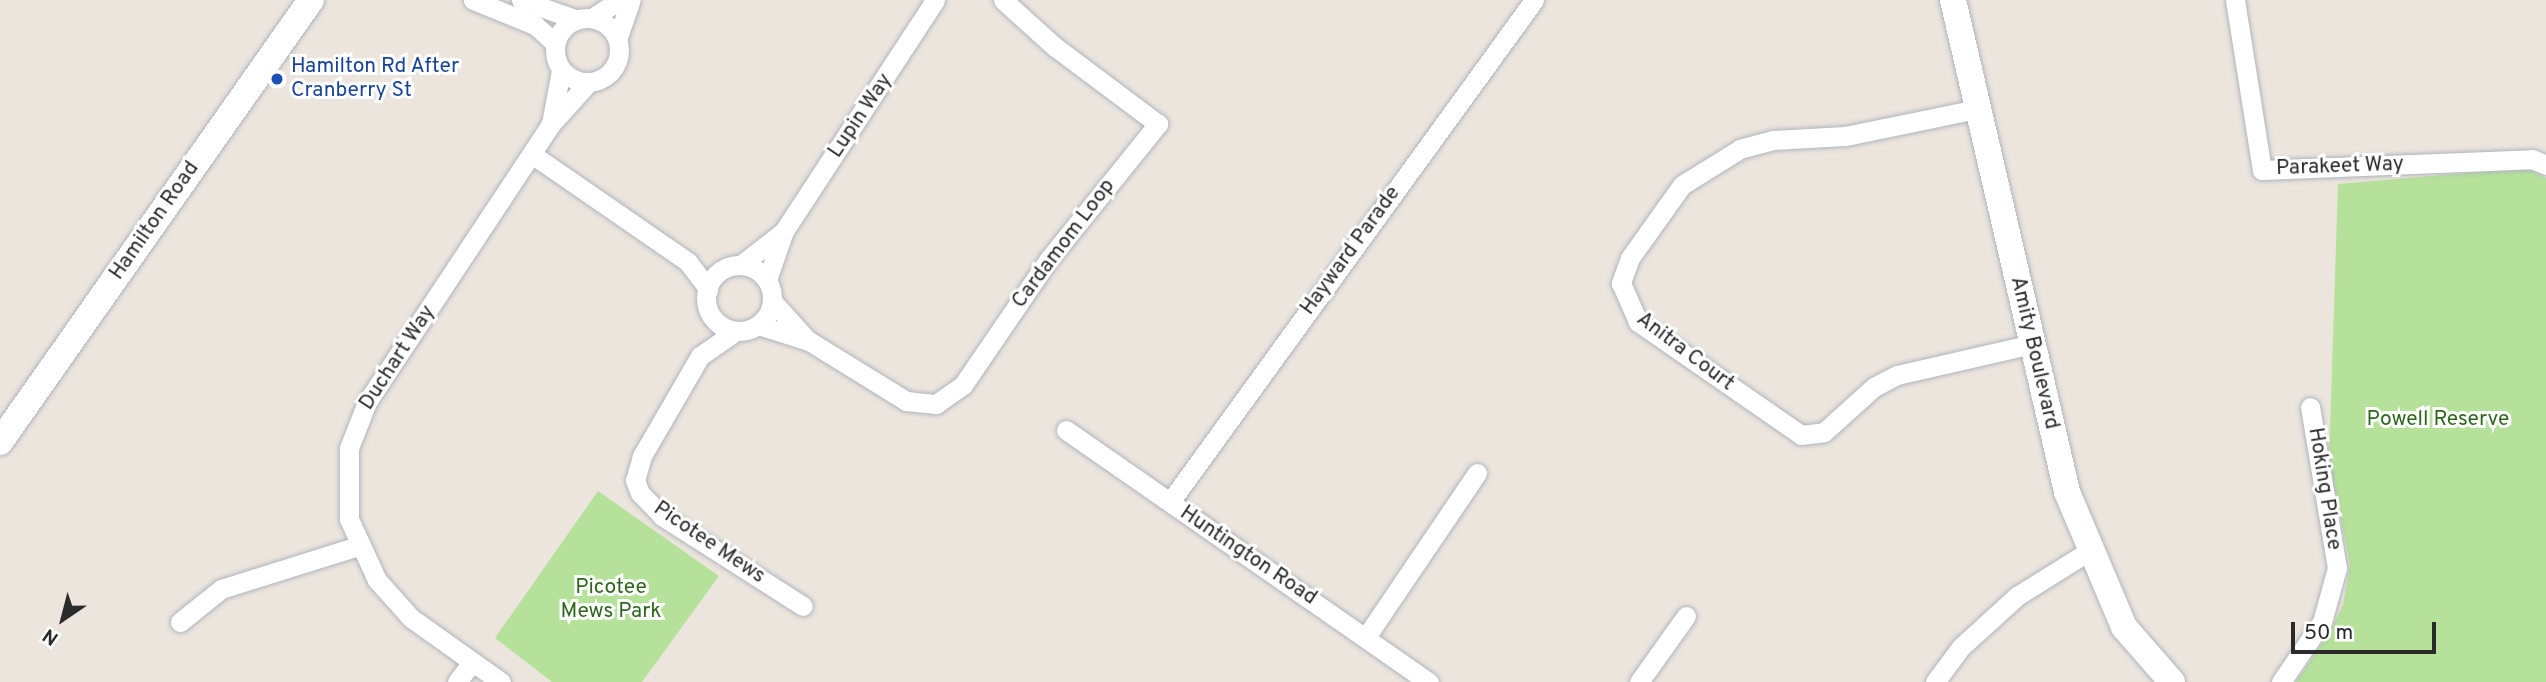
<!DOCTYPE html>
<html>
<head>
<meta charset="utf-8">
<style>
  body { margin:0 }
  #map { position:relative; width:2546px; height:682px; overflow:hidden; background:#ece5dd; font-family:Overpass,sans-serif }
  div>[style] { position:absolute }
  .green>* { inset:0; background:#b5e19a }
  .roads { filter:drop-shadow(0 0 2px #b0b4be) drop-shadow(0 0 2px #b0b4be) }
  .street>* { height:19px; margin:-9.5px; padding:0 9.5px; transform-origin:9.5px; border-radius:9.5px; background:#fff }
  .street>.ring { margin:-9.5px; padding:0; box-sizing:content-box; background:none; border:19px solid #fff; border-radius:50% }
  .secondary>* { height:26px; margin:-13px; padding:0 13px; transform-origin:13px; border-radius:13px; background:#fff }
  .dots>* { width:19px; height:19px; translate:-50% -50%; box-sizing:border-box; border:4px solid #fff; border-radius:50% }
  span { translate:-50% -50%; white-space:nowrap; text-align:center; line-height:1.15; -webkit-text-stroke:6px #fff; paint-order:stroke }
  .transit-label { font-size:21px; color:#164399 }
  .left { translate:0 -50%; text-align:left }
  .street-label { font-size:21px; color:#2a2a2a }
  .park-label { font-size:21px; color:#2d661c }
  .north { position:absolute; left:28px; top:584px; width:70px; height:70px; -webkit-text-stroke:5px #fff; paint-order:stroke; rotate:215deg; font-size:19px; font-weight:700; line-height:28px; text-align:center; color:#2a2a2a }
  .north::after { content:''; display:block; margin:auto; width:24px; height:32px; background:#2a2a2a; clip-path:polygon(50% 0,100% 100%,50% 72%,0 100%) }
  .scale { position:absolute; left:2291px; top:622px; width:145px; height:32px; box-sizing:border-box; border:4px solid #2a2a2a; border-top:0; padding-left:9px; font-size:21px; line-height:24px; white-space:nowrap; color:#2a2a2a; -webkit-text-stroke:5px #fff; paint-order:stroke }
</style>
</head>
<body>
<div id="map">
  <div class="green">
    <i style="clip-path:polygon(2526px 168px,2546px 178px,2546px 682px,2296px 682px,2331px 630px,2343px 605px,2350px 565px,2329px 460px,2338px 184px)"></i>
    <i style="clip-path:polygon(598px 491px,719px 576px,642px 682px,552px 682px,495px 638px)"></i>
  </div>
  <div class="roads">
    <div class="street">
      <i style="left:473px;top:0;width:67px;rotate:22deg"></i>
      <i style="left:535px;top:25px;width:27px;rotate:42deg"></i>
      <i style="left:521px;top:0;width:57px;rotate:19.4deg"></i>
      <i style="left:2235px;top:0;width:172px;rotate:81deg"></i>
      <i style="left:2262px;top:170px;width:270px;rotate:-2.3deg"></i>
      <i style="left:2532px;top:159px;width:15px;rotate:23deg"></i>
      <i class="ring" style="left:555px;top:18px;width:45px;height:45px"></i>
      <i style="left:592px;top:18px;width:33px;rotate:-33deg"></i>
      <i style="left:618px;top:37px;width:39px;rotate:-71deg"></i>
      <i style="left:1977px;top:109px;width:135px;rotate:168.4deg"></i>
      <i style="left:1845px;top:136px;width:72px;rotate:176.8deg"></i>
      <i style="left:1773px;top:140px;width:34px;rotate:165deg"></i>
      <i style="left:1740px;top:149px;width:68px;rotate:148.2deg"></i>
      <i style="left:1682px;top:185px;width:90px;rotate:125.5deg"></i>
      <i style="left:1630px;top:258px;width:27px;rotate:110deg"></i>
      <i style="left:1621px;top:283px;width:43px;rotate:66.4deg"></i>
      <i style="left:1638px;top:322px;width:198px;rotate:34.7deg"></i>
      <i style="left:1801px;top:435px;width:23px;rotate:-7deg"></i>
      <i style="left:1824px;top:432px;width:67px;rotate:-42deg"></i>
      <i style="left:1874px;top:387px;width:26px;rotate:-28deg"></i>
      <i style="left:1897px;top:375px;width:139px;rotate:-12.9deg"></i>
      <i style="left:551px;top:124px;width:55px;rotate:-79.5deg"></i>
      <i style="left:533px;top:155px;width:188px;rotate:34.6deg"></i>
      <i style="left:688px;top:262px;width:34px;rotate:53deg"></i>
      <i style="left:742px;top:264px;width:52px;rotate:-38deg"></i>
      <i class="ring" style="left:706px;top:265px;width:47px;height:47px"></i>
      <i style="left:767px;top:280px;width:52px;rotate:-70.9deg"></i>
      <i style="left:784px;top:231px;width:276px;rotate:-56.8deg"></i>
      <i style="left:773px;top:302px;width:52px;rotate:48.1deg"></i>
      <i style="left:758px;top:325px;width:53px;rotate:17.4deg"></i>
      <i style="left:809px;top:341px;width:114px;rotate:31.7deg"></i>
      <i style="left:906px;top:401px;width:30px;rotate:6deg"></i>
      <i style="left:936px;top:404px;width:33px;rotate:-35deg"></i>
      <i style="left:963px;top:385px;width:153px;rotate:-55.7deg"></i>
      <i style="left:1049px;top:259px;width:174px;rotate:-51.1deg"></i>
      <i style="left:1158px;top:124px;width:129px;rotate:-143.2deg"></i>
      <i style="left:1055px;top:47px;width:70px;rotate:-137.9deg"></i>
      <i style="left:736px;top:331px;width:44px;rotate:145.2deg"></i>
      <i style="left:700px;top:356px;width:116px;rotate:120.1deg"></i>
      <i style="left:642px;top:456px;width:25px;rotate:106deg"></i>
      <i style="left:635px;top:480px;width:14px;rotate:69deg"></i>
      <i style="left:640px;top:493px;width:32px;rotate:46deg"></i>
      <i style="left:662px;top:516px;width:167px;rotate:32.6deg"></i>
      <i style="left:1066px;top:430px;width:442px;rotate:34.8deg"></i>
      <i style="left:1170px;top:502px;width:620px;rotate:-54.05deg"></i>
      <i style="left:180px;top:622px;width:53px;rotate:-38.8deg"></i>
      <i style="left:221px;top:589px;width:144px;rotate:-17.4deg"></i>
      <i style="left:1366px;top:637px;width:198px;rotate:-55.9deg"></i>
      <i style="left:457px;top:682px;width:25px;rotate:-53deg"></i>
      <i style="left:501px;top:682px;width:110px;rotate:-144.6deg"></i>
      <i style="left:411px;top:618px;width:51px;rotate:-131.8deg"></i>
      <i style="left:377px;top:580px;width:67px;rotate:-114.7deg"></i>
      <i style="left:349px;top:519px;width:71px;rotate:-90deg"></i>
      <i style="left:349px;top:448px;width:49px;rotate:-68.6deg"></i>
      <i style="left:367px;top:402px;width:332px;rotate:-56.5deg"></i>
      <i style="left:550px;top:125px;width:57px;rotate:-47.9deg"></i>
      <i style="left:1639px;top:682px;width:81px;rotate:-54.5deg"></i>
      <i style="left:1935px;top:682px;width:44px;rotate:-53.4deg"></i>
      <i style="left:1961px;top:647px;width:76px;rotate:-42.3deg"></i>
      <i style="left:2017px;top:596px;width:85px;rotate:-32deg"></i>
      <i style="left:2281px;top:682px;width:73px;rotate:-55.7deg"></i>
      <i style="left:2322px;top:622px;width:56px;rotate:-74.5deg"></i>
      <i style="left:2337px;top:568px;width:163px;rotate:-99.5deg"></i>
    </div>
    <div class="secondary">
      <i style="left:1953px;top:0;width:505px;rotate:76.95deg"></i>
      <i style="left:2067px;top:492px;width:147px;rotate:67.1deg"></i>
      <i style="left:2124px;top:627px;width:73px;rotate:48.9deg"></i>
      <i style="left:0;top:442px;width:540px;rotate:-54.87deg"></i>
    </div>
  </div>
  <div class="dots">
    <i style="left:277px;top:79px;background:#1a4fb4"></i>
  </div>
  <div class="transit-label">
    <span class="left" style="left:291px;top:79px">Hamilton Rd After<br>Cranberry St</span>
  </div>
  <div class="street-label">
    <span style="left:861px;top:116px;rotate:-56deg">Lupin Way</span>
    <span style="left:2340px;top:167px;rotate:-2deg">Parakeet Way</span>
    <span style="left:155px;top:221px;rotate:-55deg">Hamilton Road</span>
    <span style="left:1064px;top:244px;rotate:-53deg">Cardamom Loop</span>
    <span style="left:1351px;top:251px;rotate:-54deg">Hayward Parade</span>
    <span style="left:1685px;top:352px;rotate:37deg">Anitra Court</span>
    <span style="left:2034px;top:353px;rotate:77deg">Amity Boulevard</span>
    <span style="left:398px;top:358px;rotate:-57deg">Duchart Way</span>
    <span style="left:2324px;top:489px;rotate:81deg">Hoking Place</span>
    <span style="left:709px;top:543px;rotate:34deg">Picotee Mews</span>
    <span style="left:1248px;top:556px;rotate:34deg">Huntington Road</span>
  </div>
  <div class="park-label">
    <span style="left:2438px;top:420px">Powell Reserve</span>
    <span style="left:611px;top:600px">Picotee<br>Mews Park</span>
  </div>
  <div class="north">N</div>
  <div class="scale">50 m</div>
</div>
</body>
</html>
